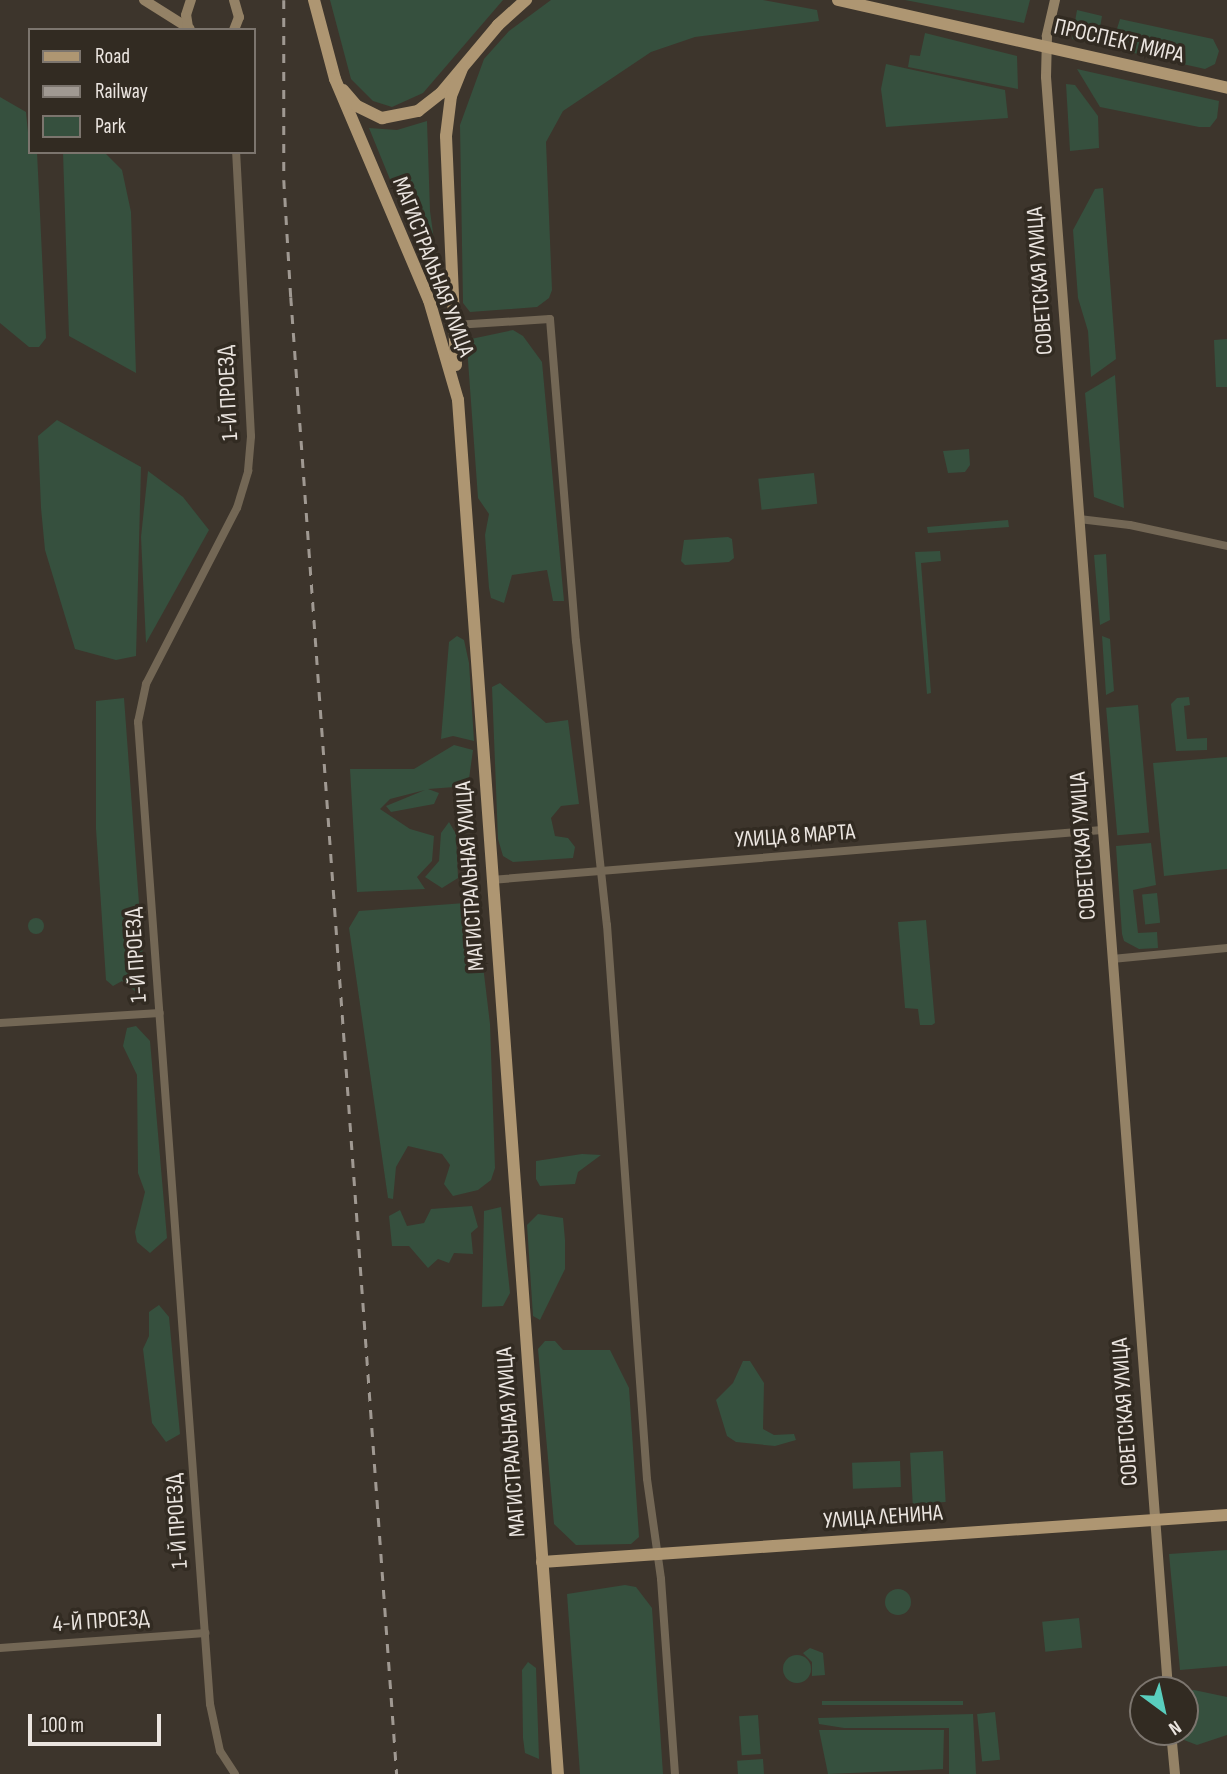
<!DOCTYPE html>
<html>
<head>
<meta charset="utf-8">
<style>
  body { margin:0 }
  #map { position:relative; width:1227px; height:1774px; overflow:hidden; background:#3d352c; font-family:"Sofia Sans Condensed",sans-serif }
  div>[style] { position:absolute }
  .green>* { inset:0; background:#36503e; transform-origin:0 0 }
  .round { border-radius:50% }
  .minor>* { height:8px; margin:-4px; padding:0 4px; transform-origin:4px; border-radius:4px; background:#736755 }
  .secondary>* { height:10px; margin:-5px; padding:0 5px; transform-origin:5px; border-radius:5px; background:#948266 }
  .primary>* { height:12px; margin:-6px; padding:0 6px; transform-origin:6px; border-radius:6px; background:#ae9672 }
  .rail>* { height:2.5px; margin-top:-1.25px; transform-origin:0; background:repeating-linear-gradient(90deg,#a09992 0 9px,transparent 0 18px) }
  span { translate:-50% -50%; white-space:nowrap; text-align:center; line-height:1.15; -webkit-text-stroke:7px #322b22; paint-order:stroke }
  .street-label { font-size:23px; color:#ebe5e0 }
  .legend { position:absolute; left:28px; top:28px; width:228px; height:126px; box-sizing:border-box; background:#322b22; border:2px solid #7c756e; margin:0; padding:9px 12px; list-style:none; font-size:21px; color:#ebe5e0 }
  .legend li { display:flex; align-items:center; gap:14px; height:35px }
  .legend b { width:35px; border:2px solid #7c756e }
  .north { position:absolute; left:1129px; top:1676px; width:70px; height:70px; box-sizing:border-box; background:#322b22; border:2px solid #7c756e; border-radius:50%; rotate:147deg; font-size:19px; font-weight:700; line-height:28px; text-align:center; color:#ebe5e0 }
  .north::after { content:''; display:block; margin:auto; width:24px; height:32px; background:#59cebe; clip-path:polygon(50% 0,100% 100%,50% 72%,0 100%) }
  .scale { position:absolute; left:28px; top:1714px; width:133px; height:32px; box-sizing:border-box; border:4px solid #ebe5e0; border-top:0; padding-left:9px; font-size:21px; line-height:24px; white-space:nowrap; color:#ebe5e0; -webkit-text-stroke:5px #322b22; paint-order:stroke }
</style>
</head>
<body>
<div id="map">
  <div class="green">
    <i style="clip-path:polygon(330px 0,503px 0,423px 93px,392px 107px,373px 101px,351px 79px)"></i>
    <i style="clip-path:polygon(551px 0,763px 0,817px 10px,819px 21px,695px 37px,651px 52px,563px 111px,546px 142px,552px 290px,549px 298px,537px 307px,470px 312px,463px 303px,460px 125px,484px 59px,509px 31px)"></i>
    <i style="clip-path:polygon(905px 0,1030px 0,1024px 23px)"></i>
    <i style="clip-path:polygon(1077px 10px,1102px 16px,1100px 28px,1116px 32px,1120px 19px,1213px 39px,1219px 51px,1215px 64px,1205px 69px,1072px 39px)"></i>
    <i style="clip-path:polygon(925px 33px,1017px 56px,1018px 89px,908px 67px,910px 55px,920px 56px)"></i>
    <i style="clip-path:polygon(886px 64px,1005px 90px,1008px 118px,886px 127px,881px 89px)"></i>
    <i style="clip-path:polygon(1077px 69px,1219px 101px,1217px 118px,1210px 127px,1199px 127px,1100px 107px)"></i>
    <i style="clip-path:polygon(1066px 84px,1075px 85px,1098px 116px,1099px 148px,1070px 151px)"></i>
    <i style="clip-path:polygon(0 97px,26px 112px,30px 152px,37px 152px,46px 338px,39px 347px,29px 347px,0 323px)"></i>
    <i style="clip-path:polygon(427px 121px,430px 211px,438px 269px,434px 276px,427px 270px,369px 128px,397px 130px)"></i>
    <i style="clip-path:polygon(63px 152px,104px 152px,122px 170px,131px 212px,136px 373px,69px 336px)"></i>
    <i style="clip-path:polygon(1103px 188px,1116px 359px,1091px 377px,1088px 331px,1078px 298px,1073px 230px,1095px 189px)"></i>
    <i style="clip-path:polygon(513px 330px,523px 336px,542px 362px,564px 601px,553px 601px,547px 570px,512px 575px,504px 603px,491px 598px,489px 588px,485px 535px,489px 514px,478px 498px,467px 347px,471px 339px)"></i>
    <i style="clip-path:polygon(1227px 339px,1227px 387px,1216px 387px,1214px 340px)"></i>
    <i style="clip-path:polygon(1115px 375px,1124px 508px,1094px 497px,1085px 393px)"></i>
    <i style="clip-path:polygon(57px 420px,141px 467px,136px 656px,116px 660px,75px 649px,45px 550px,41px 508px,38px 436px)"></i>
    <i style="clip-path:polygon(969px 449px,970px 465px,965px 472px,948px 473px,943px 451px)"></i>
    <i style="clip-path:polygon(148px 471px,183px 497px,209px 530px,146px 643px,141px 537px)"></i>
    <i style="left:814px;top:473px;width:31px;height:56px;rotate:84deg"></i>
    <i style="clip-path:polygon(1008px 520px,1009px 527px,928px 533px,927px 527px)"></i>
    <i style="clip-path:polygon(728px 537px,732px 539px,734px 558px,729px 562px,685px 565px,681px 561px,684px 540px)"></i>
    <i style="clip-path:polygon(940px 551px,941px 561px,921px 563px,931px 693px,927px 694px,915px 552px)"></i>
    <i style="clip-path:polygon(1106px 554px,1110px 620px,1100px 625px,1094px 555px)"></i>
    <i style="clip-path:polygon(457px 636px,464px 640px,469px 663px,474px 741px,453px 736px,441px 739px,449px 642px)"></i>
    <i style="clip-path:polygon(1102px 636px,1110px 639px,1114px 691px,1106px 695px)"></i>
    <i style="clip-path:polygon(500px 683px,546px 723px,568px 720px,579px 804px,561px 806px,551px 818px,555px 836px,568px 838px,575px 847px,573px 858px,513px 862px,503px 856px,498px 839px,492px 687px)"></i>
    <i style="clip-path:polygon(1189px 697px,1190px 705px,1184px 706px,1187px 739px,1207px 738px,1207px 750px,1176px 751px,1171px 704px,1177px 698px)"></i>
    <i style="clip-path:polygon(124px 698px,145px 985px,136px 992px,122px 981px,113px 986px,106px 980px,96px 829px,96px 701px)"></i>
    <i style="left:1138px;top:705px;width:128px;height:32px;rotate:85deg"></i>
    <i style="clip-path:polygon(454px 745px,473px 750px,468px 786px,428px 789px,439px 793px,434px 804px,391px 812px,386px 806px,425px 790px,390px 799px,380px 809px,410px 829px,434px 836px,432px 861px,417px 877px,425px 889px,357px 892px,350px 769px,414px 769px)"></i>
    <i style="clip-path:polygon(1227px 757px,1227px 869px,1164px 876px,1153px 763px)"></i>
    <i style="clip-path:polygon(449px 822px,456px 834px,458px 878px,442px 888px,425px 877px,439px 861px,441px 833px)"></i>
    <i style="clip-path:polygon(1151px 843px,1156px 885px,1133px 890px,1138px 933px,1157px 932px,1158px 948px,1139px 949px,1124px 941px,1122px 934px,1116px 846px)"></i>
    <i style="left:1157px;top:893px;width:30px;height:15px;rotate:84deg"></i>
    <i style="clip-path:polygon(465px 903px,476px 907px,490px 1024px,495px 1168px,491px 1180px,478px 1190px,453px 1196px,444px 1184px,450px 1165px,442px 1154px,408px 1146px,396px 1167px,393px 1199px,388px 1198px,349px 928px,359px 911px)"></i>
    <i class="round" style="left:28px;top:918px;width:16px;height:16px"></i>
    <i style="clip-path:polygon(926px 920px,935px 1023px,932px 1025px,920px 1025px,918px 1009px,905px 1008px,898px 922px)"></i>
    <i style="clip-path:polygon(136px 1026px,150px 1041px,167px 1238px,150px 1253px,137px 1242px,135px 1232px,145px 1192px,138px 1173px,137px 1075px,123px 1046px,127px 1028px)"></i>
    <i style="clip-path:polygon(582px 1154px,601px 1155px,578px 1172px,575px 1184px,540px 1186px,536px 1179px,536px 1161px)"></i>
    <i style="clip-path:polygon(472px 1206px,478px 1227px,471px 1233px,473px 1254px,454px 1253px,449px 1263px,438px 1259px,428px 1268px,409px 1246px,392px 1246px,389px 1216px,400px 1210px,407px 1226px,424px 1223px,431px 1209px)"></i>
    <i style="clip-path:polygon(501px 1207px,510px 1293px,503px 1306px,482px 1307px,484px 1211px)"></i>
    <i style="clip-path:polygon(538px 1214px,563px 1218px,565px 1240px,565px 1269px,540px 1320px,533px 1316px,527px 1225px)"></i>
    <i style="clip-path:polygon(159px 1305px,169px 1317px,180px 1434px,166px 1442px,152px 1423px,143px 1349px,149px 1336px,149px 1312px)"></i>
    <i style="clip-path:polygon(545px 1341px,555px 1341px,563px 1350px,610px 1350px,629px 1388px,639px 1537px,631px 1544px,576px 1545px,554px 1524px,538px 1349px)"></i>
    <i style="clip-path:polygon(743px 1361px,750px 1361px,764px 1383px,763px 1429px,774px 1435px,794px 1434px,796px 1440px,775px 1446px,736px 1442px,727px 1436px,716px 1400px,733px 1383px)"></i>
    <i style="left:943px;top:1451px;width:51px;height:33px;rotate:87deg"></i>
    <i style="left:900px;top:1461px;width:26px;height:48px;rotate:88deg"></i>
    <i style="clip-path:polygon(1227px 1550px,1227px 1666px,1180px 1670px,1169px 1554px)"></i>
    <i style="clip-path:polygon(625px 1585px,636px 1587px,652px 1608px,663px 1774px,580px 1774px,567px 1594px)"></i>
    <i class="round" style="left:885px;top:1589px;width:26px;height:26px"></i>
    <i style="left:1079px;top:1618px;width:30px;height:37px;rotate:84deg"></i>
    <i style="clip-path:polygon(810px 1648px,823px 1653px,825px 1675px,812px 1676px,812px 1662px,803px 1653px)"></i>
    <i class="round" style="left:783px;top:1655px;width:28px;height:28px"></i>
    <i style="clip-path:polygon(528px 1662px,536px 1668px,539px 1759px,525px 1753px,523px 1738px,522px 1670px)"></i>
    <i style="clip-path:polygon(1194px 1690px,1227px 1697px,1227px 1735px,1197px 1745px,1184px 1740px,1185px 1692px)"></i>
    <i style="left:963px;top:1701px;width:4px;height:141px;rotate:90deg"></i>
    <i style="left:995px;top:1712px;width:48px;height:18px;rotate:84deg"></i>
    <i style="clip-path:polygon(973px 1714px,976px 1774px,949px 1774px,949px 1728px,844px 1728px,819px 1724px,818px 1718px)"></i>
    <i style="left:758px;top:1715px;width:39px;height:19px;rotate:86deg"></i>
    <i style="clip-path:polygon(819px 1730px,944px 1730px,943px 1769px,828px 1774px)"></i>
    <i style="left:763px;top:1759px;width:15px;height:26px;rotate:86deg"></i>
  </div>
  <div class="minor">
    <i style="left:455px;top:325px;width:95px;rotate:-3.6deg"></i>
    <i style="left:550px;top:319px;width:323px;rotate:85.4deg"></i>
    <i style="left:576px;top:641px;width:286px;rotate:83.8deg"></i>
    <i style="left:607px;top:925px;width:555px;rotate:85.87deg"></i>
    <i style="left:647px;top:1479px;width:101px;rotate:82deg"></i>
    <i style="left:661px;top:1579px;width:196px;rotate:85.9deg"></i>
    <i style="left:1079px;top:519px;width:51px;rotate:6.7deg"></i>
    <i style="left:1130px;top:525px;width:99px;rotate:12.2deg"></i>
    <i style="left:491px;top:880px;width:613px;rotate:-4.68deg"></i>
    <i style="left:1112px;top:959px;width:116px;rotate:-5.5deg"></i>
    <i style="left:0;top:1023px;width:160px;rotate:-3.6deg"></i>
    <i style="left:0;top:1648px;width:206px;rotate:-4.2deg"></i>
    <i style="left:235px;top:1774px;width:27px;rotate:-123deg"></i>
    <i style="left:220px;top:1751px;width:48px;rotate:-102deg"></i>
    <i style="left:210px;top:1704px;width:985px;rotate:-94.19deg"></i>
    <i style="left:138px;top:722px;width:39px;rotate:-78deg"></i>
    <i style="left:146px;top:684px;width:198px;rotate:-62.7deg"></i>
    <i style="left:237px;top:508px;width:39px;rotate:-73deg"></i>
    <i style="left:248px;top:471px;width:35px;rotate:-85deg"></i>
    <i style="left:251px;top:436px;width:284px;rotate:-93deg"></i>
  </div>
  <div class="secondary">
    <i style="left:144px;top:0;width:54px;rotate:32.2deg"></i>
    <i style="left:234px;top:0;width:18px;rotate:74deg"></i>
    <i style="left:239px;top:17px;width:14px;rotate:111deg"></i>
    <i style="left:1055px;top:0;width:37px;rotate:103deg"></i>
    <i style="left:1047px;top:36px;width:41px;rotate:91.4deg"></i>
    <i style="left:1046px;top:77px;width:1618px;rotate:85.67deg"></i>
    <i style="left:188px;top:27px;width:12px;rotate:-99deg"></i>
    <i style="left:186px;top:15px;width:16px;rotate:-72deg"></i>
    <i style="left:1171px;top:1732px;width:42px;rotate:84.6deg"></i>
  </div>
  <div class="primary">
    <i style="left:314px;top:0;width:82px;rotate:75.1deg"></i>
    <i style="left:335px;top:79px;width:240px;rotate:67deg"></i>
    <i style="left:429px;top:300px;width:104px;rotate:73.8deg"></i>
    <i style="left:458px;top:400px;width:1378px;rotate:85.84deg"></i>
    <i style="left:838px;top:0;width:399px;rotate:12.7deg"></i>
    <i style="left:343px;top:90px;width:21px;rotate:49deg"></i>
    <i style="left:357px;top:106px;width:28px;rotate:26deg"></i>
    <i style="left:382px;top:118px;width:37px;rotate:-11deg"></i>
    <i style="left:418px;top:111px;width:29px;rotate:-38deg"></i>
    <i style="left:441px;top:93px;width:89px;rotate:-50deg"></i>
    <i style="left:498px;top:25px;width:38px;rotate:-42deg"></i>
    <i style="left:456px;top:365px;width:229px;rotate:-92.5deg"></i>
    <i style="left:446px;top:136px;width:40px;rotate:-82.9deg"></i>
    <i style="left:451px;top:96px;width:29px;rotate:-68deg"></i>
    <i style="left:542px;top:1562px;width:687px;rotate:-3.93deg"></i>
  </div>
  <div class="rail">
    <i style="left:284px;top:0;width:180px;rotate:90deg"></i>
    <i style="left:284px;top:180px;width:117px;rotate:86.6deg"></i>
    <i style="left:291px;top:297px;width:1481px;rotate:85.9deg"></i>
  </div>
  <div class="street-label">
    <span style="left:1119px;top:41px;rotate:13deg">ПРОСПЕКТ МИРА</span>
    <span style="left:433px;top:267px;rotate:69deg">МАГИСТРАЛЬНАЯ УЛИЦА</span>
    <span style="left:1040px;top:281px;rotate:-94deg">СОВЕТСКАЯ УЛИЦА</span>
    <span style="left:228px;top:393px;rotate:-93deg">1-Й ПРОЕЗД</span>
    <span style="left:795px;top:836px;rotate:-4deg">УЛИЦА 8 МАРТА</span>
    <span style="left:1083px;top:846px;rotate:-94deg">СОВЕТСКАЯ УЛИЦА</span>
    <span style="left:470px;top:876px;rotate:-94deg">МАГИСТРАЛЬНАЯ УЛИЦА</span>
    <span style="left:136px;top:955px;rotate:-94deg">1-Й ПРОЕЗД</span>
    <span style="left:1125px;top:1412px;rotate:-94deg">СОВЕТСКАЯ УЛИЦА</span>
    <span style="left:511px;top:1442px;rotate:-94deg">МАГИСТРАЛЬНАЯ УЛИЦА</span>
    <span style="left:883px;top:1517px;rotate:-4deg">УЛИЦА ЛЕНИНА</span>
    <span style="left:177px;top:1521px;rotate:-94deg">1-Й ПРОЕЗД</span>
    <span style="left:101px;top:1621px;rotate:-4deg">4-Й ПРОЕЗД</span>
  </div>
  <ul class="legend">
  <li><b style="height:9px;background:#ae9672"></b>Road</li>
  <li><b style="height:9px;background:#a09992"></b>Railway</li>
  <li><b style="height:19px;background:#36503e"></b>Park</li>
  </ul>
  <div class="north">N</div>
  <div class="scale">100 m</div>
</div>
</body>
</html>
